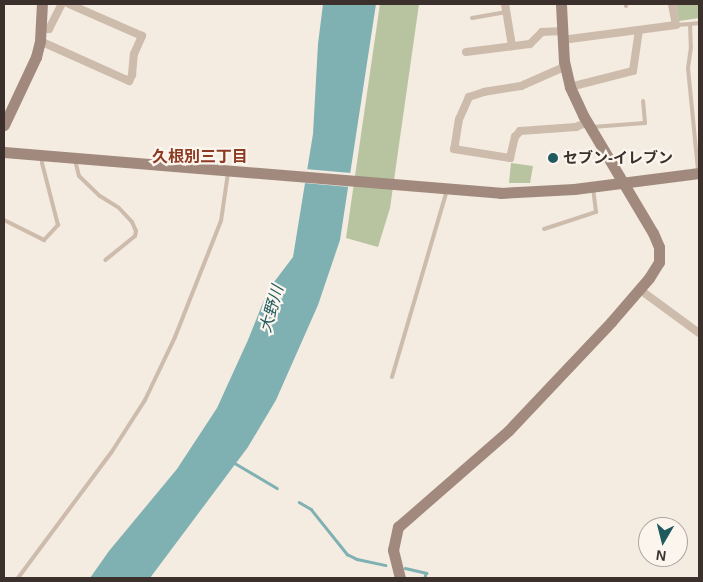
<!DOCTYPE html>
<html>
<head>
<meta charset="utf-8">
<style>
  body { margin:0 }
  #map { position:relative; width:703px; height:582px; overflow:hidden; background:#f4ebe1; font-family:Arial,"Noto Sans JP",sans-serif }
  div>[style] { position:absolute }
  .green>* { inset:0; background:#b8c4a0 }
  .water>* { inset:0; background:#7fb0b2 }
  .pier>* { inset:0; background:#f4ebe1; transform-origin:0 0 }
  .stream>* { height:2.5px; margin:-1.25px; padding:0 1.25px; transform-origin:1.25px; border-radius:1.25px; background:#7fb0b2 }
  .lane>* { height:4px; margin:-2px; padding:0 2px; transform-origin:2px; border-radius:2px; background:#cdbbac }
  .street>* { height:8px; margin:-4px; padding:0 4px; transform-origin:4px; border-radius:4px; background:#cdbbac }
  .secondary>* { height:11px; margin:-5.5px; padding:0 5.5px; transform-origin:5.5px; border-radius:5.5px; background:#a18a7d }
  .dots>* { width:14px; height:14px; translate:-50% -50%; box-sizing:border-box; border:2px solid #fbf5ee; border-radius:50% }
  span { translate:-50% -50%; white-space:nowrap; text-align:center; line-height:1.15; -webkit-text-stroke:4.5px #fbf5ee; paint-order:stroke }
  .poi-label { font-size:15px; color:#3b302b; font-weight:700 }
  .left { translate:0 -50%; text-align:left }
  .neighbourhood-label { font-size:16px; color:#8c3b22; font-weight:700 }
  .water-label { font-size:16px; color:#1f5a5e; font-style:italic }
  .frame { position:absolute; inset:0; border:5px solid #3b302b; pointer-events:none }
  .north { position:absolute; left:638px; top:517px; width:50px; height:50px; box-sizing:border-box; background:#fbf5ee; border:1px solid #aea6a0; border-radius:50%; rotate:188deg; font-size:14px; font-weight:700; line-height:20px; text-align:center; color:#3b302b }
  .north::after { content:''; display:block; margin:auto; width:18px; height:22px; background:#1f5a5e; clip-path:polygon(50% 0,100% 100%,50% 72%,0 100%) }
</style>
</head>
<body>
<div id="map">
  <div class="green">
    <i style="clip-path:polygon(380px 4px,419px 4px,390px 208px,378px 247px,346px 238px)"></i>
    <i style="clip-path:polygon(676px 4px,699px 4px,699px 18px,679px 21px)"></i>
    <i style="clip-path:polygon(511px 163px,533px 166px,530px 183px,509px 183px)"></i>
  </div>
  <div class="water">
    <i style="clip-path:polygon(323px 4px,376px 4px,340px 240px,318px 305px,276px 400px,248px 447px,150px 578px,90px 578px,109px 551px,177px 469px,217px 408px,248px 340px,268px 290px,293px 257px,313px 134px,318px 44px)"></i>
  </div>
  <div class="pier">
    <i style="left:305px;top:169px;width:49px;height:14px;rotate:5deg"></i>
  </div>
  <div class="stream">
    <i style="left:233px;top:462px;width:51px;rotate:30.6deg"></i>
    <i style="left:299px;top:502px;width:14px;rotate:30deg"></i>
    <i style="left:311px;top:509px;width:58px;rotate:51.3deg"></i>
    <i style="left:347px;top:554px;width:11px;rotate:27deg"></i>
    <i style="left:357px;top:559px;width:29px;rotate:12deg"></i>
    <i style="left:405px;top:568px;width:22px;rotate:13deg"></i>
    <i style="left:426px;top:573px;width:5px;rotate:101deg"></i>
  </div>
  <div class="lane">
    <i style="left:626px;top:4px;width:2px;rotate:90deg"></i>
    <i style="left:472px;top:18px;width:35px;rotate:-10deg"></i>
    <i style="left:690px;top:24px;width:9px;rotate:-6deg"></i>
    <i style="left:676px;top:25px;width:14px;rotate:-4deg"></i>
    <i style="left:690px;top:24px;width:23px;rotate:88deg"></i>
    <i style="left:691px;top:47px;width:21px;rotate:98deg"></i>
    <i style="left:688px;top:68px;width:102px;rotate:84.4deg"></i>
    <i style="left:592px;top:127px;width:53px;rotate:-4.3deg"></i>
    <i style="left:645px;top:123px;width:22px;rotate:-95deg"></i>
    <i style="left:75px;top:160px;width:16px;rotate:76deg"></i>
    <i style="left:79px;top:176px;width:29px;rotate:44deg"></i>
    <i style="left:100px;top:196px;width:22px;rotate:32deg"></i>
    <i style="left:119px;top:208px;width:19px;rotate:47deg"></i>
    <i style="left:132px;top:222px;width:10px;rotate:66deg"></i>
    <i style="left:136px;top:231px;width:5px;rotate:101deg"></i>
    <i style="left:135px;top:236px;width:38px;rotate:141deg"></i>
    <i style="left:4px;top:220px;width:45px;rotate:26.6deg"></i>
    <i style="left:44px;top:240px;width:21px;rotate:-47deg"></i>
    <i style="left:58px;top:225px;width:64px;rotate:-104.5deg"></i>
    <i style="left:42px;top:163px;width:6px;rotate:-90deg"></i>
    <i style="left:544px;top:229px;width:55px;rotate:-18.1deg"></i>
    <i style="left:596px;top:212px;width:23px;rotate:-97deg"></i>
    <i style="left:392px;top:377px;width:195px;rotate:-73.6deg"></i>
    <i style="left:18px;top:578px;width:156px;rotate:-53.4deg"></i>
    <i style="left:111px;top:453px;width:63px;rotate:-57.3deg"></i>
    <i style="left:145px;top:400px;width:70px;rotate:-64.5deg"></i>
    <i style="left:175px;top:337px;width:125px;rotate:-68.4deg"></i>
    <i style="left:221px;top:221px;width:49px;rotate:-81.7deg"></i>
  </div>
  <div class="street">
    <i style="left:505px;top:4px;width:43px;rotate:80.5deg"></i>
    <i style="left:41px;top:29px;width:8px"></i>
    <i style="left:49px;top:29px;width:28px;rotate:-63deg"></i>
    <i style="left:562px;top:40px;width:115px;rotate:-7.5deg"></i>
    <i style="left:676px;top:25px;width:21px;rotate:-101deg"></i>
    <i style="left:40px;top:41px;width:98px;rotate:24.2deg"></i>
    <i style="left:129px;top:81px;width:7px;rotate:-63deg"></i>
    <i style="left:132px;top:75px;width:21px;rotate:-85deg"></i>
    <i style="left:134px;top:54px;width:20px;rotate:-66deg"></i>
    <i style="left:142px;top:36px;width:80px;rotate:-156.3deg"></i>
    <i style="left:466px;top:52px;width:64px;rotate:-7.1deg"></i>
    <i style="left:530px;top:44px;width:17px;rotate:-45deg"></i>
    <i style="left:542px;top:32px;width:20px;rotate:-3deg"></i>
    <i style="left:564px;top:67px;width:47px;rotate:156.2deg"></i>
    <i style="left:521px;top:86px;width:37px;rotate:171deg"></i>
    <i style="left:484px;top:92px;width:16px;rotate:162deg"></i>
    <i style="left:469px;top:97px;width:24px;rotate:114deg"></i>
    <i style="left:459px;top:119px;width:30px;rotate:99deg"></i>
    <i style="left:454px;top:149px;width:57px;rotate:9.1deg"></i>
    <i style="left:510px;top:158px;width:22px;rotate:-77deg"></i>
    <i style="left:515px;top:137px;width:8px;rotate:-50deg"></i>
    <i style="left:520px;top:131px;width:56px;rotate:-4.1deg"></i>
    <i style="left:576px;top:127px;width:13px;rotate:-23deg"></i>
    <i style="left:570px;top:87px;width:65px;rotate:-14.3deg"></i>
    <i style="left:633px;top:71px;width:41px;rotate:-81.7deg"></i>
    <i style="left:639px;top:289px;width:74px;rotate:36.3deg"></i>
  </div>
  <div class="secondary">
    <i style="left:4px;top:125px;width:75px;rotate:-64.8deg"></i>
    <i style="left:36px;top:57px;width:16px;rotate:-76deg"></i>
    <i style="left:40px;top:41px;width:37px;rotate:-87deg"></i>
    <i style="left:4px;top:152px;width:498px;rotate:4.7deg"></i>
    <i style="left:500px;top:193px;width:74px;rotate:-3.1deg"></i>
    <i style="left:574px;top:189px;width:126px;rotate:-7.3deg"></i>
    <i style="left:400px;top:578px;width:29px;rotate:-104deg"></i>
    <i style="left:393px;top:550px;width:24px;rotate:-78deg"></i>
    <i style="left:398px;top:527px;width:147px;rotate:-41.1deg"></i>
    <i style="left:509px;top:430px;width:149px;rotate:-46.6deg"></i>
    <i style="left:611px;top:322px;width:58px;rotate:-49.2deg"></i>
    <i style="left:649px;top:278px;width:19px;rotate:-58deg"></i>
    <i style="left:659px;top:262px;width:15px;rotate:-90deg"></i>
    <i style="left:659px;top:247px;width:15px;rotate:-113deg"></i>
    <i style="left:653px;top:233px;width:137px;rotate:-120.7deg"></i>
    <i style="left:583px;top:115px;width:31px;rotate:-115deg"></i>
    <i style="left:570px;top:87px;width:26px;rotate:-103deg"></i>
    <i style="left:564px;top:62px;width:58px;rotate:-93deg"></i>
  </div>
  <div class="dots">
    <i style="left:553px;top:158px;background:#1f5a5e"></i>
  </div>
  <div class="poi-label">
    <span class="left" style="left:563px;top:158px">セブン-イレブン</span>
  </div>
  <div class="neighbourhood-label">
    <span style="left:200px;top:157px">久根別三丁目</span>
  </div>
  <div class="water-label">
    <span style="left:272px;top:309px;rotate:-74deg">大野川</span>
  </div>
  <div class="frame"></div>
  <div class="north">N</div>
</div>
</body>
</html>
